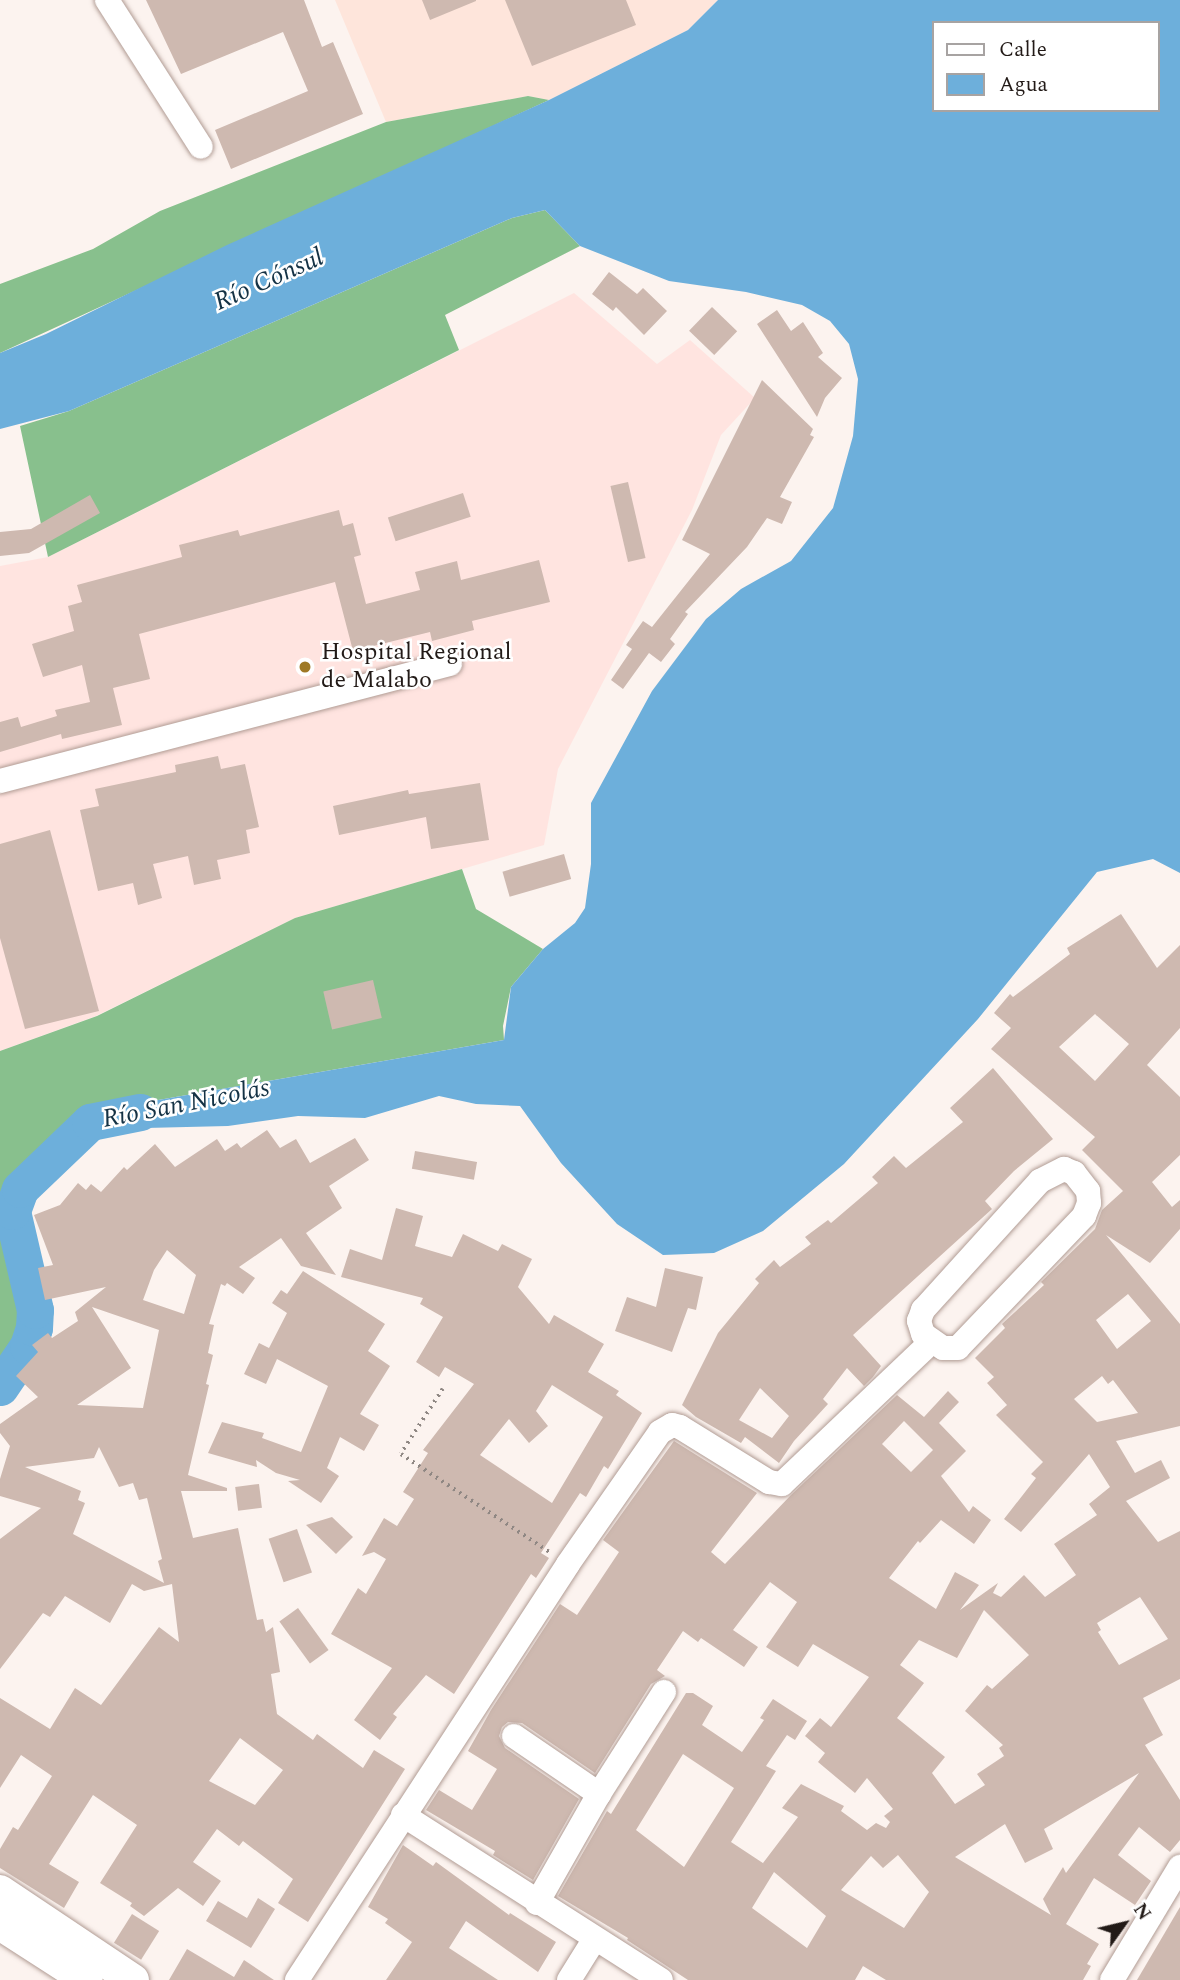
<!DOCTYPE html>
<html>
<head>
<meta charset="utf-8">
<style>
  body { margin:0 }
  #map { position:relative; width:1180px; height:1980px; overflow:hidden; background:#fcf3ef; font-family:Spectral,serif }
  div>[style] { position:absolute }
  .industrial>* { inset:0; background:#fee5db }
  .medical>* { inset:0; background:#ffe4e0 }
  .forest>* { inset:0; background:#88c08d }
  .water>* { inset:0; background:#6dafdb }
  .stream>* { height:6px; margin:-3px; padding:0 3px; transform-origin:3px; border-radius:3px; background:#6dafdb }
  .river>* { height:37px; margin:-18.5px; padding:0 18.5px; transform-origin:18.5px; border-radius:18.5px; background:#6dafdb }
  .building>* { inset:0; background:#ceb9b0; transform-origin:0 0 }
  .path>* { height:3.5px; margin-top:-1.75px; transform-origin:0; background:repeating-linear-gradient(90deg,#8f8783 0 2px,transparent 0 7px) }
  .roads { filter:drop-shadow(0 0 2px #b19c94) drop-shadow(0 0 2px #b19c94) }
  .minor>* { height:24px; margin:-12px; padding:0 12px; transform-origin:12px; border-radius:12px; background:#fff }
  .major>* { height:32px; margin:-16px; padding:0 16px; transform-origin:16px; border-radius:16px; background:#fff }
  .dots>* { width:19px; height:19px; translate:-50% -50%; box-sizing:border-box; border:4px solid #fff; border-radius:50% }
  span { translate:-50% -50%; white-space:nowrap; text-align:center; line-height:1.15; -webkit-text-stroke:5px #fff; paint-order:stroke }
  .poi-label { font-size:24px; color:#221a17 }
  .left { translate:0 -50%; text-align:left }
  .water-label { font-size:26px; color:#143245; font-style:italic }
  .legend { position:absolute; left:932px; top:21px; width:228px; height:91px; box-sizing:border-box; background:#fff; border:2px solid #a7a3a2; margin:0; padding:9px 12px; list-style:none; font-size:21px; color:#221a17 }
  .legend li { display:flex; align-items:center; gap:14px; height:35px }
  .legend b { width:35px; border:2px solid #a7a3a2 }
  .north { position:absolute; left:1089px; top:1889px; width:70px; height:70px; -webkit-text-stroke:5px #fff; paint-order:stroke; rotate:56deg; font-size:19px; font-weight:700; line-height:28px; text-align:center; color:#221a17 }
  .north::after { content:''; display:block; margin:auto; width:24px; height:32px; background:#221a17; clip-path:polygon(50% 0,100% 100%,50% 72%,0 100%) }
</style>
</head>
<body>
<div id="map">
  <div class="industrial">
    <i style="clip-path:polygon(335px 0,718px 0,688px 30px,549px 100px,528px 96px,386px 122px)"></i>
  </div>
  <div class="medical">
    <i style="clip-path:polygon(574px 293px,657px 364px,690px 340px,755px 398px,721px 435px,692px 510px,558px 769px,544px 845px,295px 918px,96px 1016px,0 1051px,0 566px,48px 557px)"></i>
  </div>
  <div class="forest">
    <i style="clip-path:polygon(528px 96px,549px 100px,0 353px,0 284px,93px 249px,160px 211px,386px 122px)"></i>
    <i style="clip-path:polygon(545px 210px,580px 246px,445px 315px,459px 350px,48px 557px,20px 426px,69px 411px,512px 218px)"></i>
    <i style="clip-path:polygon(462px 869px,476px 909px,543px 949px,511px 987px,503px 1026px,504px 1040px,95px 1111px,88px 1133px,84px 1133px,15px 1195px,42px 1340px,0 1392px,0 1051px,97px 1016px,295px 918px)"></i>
  </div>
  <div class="water">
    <i style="clip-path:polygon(evenodd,718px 0,1180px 0,1180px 873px,1153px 859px,1097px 872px,978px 1019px,844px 1164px,763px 1231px,714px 1253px,663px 1255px,617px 1224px,561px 1163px,520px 1106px,476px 1104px,439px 1096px,365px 1118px,298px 1116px,228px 1126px,104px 1129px,88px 1133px,95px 1111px,504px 1040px,511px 987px,543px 949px,575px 923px,585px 908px,591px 864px,591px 803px,652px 691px,706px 619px,741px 589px,791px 561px,833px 508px,853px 436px,858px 379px,849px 344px,830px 321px,802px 305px,746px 292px,669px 281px,580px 246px,545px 210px,512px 218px,69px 411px,0 429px,0 353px,46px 334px,227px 245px,549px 100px,688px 30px,718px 0,933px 23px,1157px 23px,1157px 110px,933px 110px,933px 23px)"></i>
  </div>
  <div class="stream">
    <i style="left:0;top:1222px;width:16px;rotate:-43deg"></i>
  </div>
  <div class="river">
    <i style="left:0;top:1387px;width:50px;rotate:-55.7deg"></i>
    <i style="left:28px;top:1346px;width:19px;rotate:-72deg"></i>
    <i style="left:34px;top:1328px;width:18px;rotate:-87deg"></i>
    <i style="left:35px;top:1310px;width:102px;rotate:-103.1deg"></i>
    <i style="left:12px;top:1211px;width:23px;rotate:-70deg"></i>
    <i style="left:20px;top:1189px;width:97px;rotate:-43.7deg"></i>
    <i style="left:90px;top:1122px;width:51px;rotate:-11.3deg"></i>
  </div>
  <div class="building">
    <i style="clip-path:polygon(146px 0,304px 0,322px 47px,333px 42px,363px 114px,231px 169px,215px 130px,308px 91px,283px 32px,181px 74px)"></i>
    <i style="clip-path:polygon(422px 0,476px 0,476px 1px,430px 20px)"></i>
    <i style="clip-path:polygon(505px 0,626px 0,636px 25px,532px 66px)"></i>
    <i style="clip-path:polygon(609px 272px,637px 294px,643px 288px,667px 311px,644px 335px,616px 307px,613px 311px,592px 294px)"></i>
    <i style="left:712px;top:307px;width:35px;height:33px;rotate:44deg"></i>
    <i style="clip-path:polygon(777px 310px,791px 331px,803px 322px,823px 353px,818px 357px,842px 378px,825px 398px,817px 417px,757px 324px)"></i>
    <i style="clip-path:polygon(762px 380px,813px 429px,810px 435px,814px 437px,780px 497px,792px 502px,782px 524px,767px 518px,747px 547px,685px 612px,688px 614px,670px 639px,675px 644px,661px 662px,649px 653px,623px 689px,611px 680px,632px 649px,626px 645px,643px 621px,652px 627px,710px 554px,682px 540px)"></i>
    <i style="left:628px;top:482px;width:78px;height:18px;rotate:77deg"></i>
    <i style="left:463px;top:493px;width:25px;height:79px;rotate:72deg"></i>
    <i style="clip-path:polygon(90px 495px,100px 513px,29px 553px,0 556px,0 532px,31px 529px)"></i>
    <i style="clip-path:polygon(339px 510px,343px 526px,353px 523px,361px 555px,354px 557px,366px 604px,420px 590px,415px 572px,457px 561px,461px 580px,539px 560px,550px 602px,472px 621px,474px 630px,432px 641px,430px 632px,353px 651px,335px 582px,139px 634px,150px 679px,113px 688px,122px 725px,62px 739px,61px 734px,0 752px,0 722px,18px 717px,21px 727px,57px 716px,55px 710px,90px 702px,82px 665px,43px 677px,32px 644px,74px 631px,68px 606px,82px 602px,77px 585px,182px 557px,179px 545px,238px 530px,240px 536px)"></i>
    <i style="clip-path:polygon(218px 756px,221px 769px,245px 764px,259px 827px,246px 830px,250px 853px,217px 860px,221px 879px,194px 885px,188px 856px,153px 864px,162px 898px,138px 905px,133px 883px,98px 891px,80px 810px,99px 806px,95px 789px,176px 772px,175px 765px)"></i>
    <i style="clip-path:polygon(480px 783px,489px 840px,431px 849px,426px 817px,339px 835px,333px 806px,408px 790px,409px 794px)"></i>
    <i style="clip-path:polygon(50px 830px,99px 1011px,25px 1029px,0 938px,0 844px)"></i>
    <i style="left:564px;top:854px;width:26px;height:64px;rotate:74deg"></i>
    <i style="clip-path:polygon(evenodd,1121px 914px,1157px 968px,1180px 945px,1180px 1028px,1147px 1065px,1180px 1097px,1180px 1155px,1152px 1182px,1172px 1207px,1180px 1200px,1180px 1229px,1150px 1263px,1106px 1235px,1180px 1324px,1180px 1426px,1116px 1441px,1135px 1473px,1161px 1460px,1170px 1478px,1126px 1501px,1158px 1542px,1180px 1531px,1180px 1679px,1143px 1698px,1163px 1735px,1145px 1745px,1180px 1800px,1180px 1840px,1170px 1852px,1139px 1827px,1118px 1855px,1151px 1881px,1135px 1905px,1094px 1878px,1066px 1924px,1099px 1944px,1087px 1964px,1091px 1966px,1083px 1980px,886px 1980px,863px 1966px,855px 1980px,688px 1980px,627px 1940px,628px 1938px,558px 1896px,607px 1811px,611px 1814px,686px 1693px,693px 1693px,713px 1706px,702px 1725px,742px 1752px,764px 1720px,760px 1718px,773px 1699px,807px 1721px,795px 1740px,787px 1735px,766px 1766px,776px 1771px,731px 1842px,766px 1865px,763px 1863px,798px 1817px,782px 1808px,801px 1784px,844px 1806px,841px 1811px,867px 1830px,876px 1823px,886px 1828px,890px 1822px,884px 1816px,893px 1809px,867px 1778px,855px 1793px,818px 1762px,825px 1753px,805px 1736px,820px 1718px,831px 1727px,869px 1677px,813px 1644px,798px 1667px,766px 1647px,797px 1602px,770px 1582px,733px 1630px,758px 1647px,744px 1667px,701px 1638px,698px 1642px,683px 1631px,657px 1670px,665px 1676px,651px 1684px,595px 1773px,522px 1723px,508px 1722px,502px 1727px,499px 1736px,505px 1748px,579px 1799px,533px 1880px,493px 1855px,495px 1851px,426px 1810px,439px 1790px,472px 1810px,497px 1769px,468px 1751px,491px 1710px,560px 1604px,577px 1615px,619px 1552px,603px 1540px,674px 1441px,757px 1493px,711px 1552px,725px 1564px,791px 1495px,897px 1395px,924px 1417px,948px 1391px,959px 1402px,939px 1423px,966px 1451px,941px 1476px,969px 1512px,973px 1506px,991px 1520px,974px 1544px,941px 1520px,920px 1543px,918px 1541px,889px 1578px,936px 1609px,955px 1572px,979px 1585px,960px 1610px,998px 1583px,993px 1593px,1001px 1597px,1024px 1575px,1045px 1597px,1076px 1575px,1054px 1544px,1097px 1515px,1089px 1504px,1110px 1487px,1089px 1454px,1021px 1532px,1004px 1519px,1036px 1478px,1031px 1474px,1043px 1462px,996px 1415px,1007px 1405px,987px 1383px,994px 1377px,975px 1358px,1005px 1328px,1002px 1324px,1044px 1285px,1041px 1282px,1095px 1229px,1102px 1210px,1123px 1191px,1082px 1150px,1095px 1137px,991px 1049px,1011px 1028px,994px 1013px,1010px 994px,1013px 997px,1070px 954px,1067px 948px,1121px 914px,1095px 1014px,1129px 1044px,1095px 1081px,1059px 1047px,1095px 1014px,1121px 914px,1128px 1294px,1151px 1321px,1117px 1349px,1096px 1320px,1128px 1294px,1121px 914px,1102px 1376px,1108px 1384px,1113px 1380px,1138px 1413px,1097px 1422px,1074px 1399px,1102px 1376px,1121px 914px,904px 1421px,933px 1450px,911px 1472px,882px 1444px,904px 1421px,1121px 914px,1140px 1597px,1168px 1639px,1119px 1665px,1098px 1632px,1101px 1630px,1097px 1623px,1140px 1597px,1121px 914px,984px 1610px,1029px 1655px,992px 1689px,987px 1685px,965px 1711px,1003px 1745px,999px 1748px,1004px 1756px,977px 1774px,985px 1785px,955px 1804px,932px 1773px,945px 1757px,897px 1718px,924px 1683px,900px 1665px,919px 1640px,957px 1658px,984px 1610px,1121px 914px,683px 1754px,734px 1788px,684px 1867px,636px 1830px,683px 1754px,1121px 914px,1139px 1773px,1066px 1873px,1063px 1867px,1043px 1899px,1051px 1915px,955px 1857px,1005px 1824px,1025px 1863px,1053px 1849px,1044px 1829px,1139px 1773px,1121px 914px,898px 1855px,929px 1892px,904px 1928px,841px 1890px,871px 1856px,883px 1868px,898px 1855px,1121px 914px,774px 1872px,826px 1916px,807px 1948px,752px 1908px,774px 1872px)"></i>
    <i style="left:373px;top:980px;width:39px;height:51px;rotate:77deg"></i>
    <i style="clip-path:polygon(evenodd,993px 1068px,1053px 1139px,1014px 1171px,985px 1201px,992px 1209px,853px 1335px,881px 1366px,873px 1377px,864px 1386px,847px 1368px,823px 1399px,828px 1404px,794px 1441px,779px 1463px,745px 1437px,741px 1443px,696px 1417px,682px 1405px,718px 1333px,759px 1283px,755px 1279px,774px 1260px,780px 1267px,811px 1244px,805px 1237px,828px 1220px,831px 1223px,878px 1183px,872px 1177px,894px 1156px,906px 1168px,963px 1122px,950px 1108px,993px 1068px,760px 1388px,789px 1416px,772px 1438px,739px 1420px,760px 1388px)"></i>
    <i style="clip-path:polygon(evenodd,267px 1130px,280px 1148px,296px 1139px,310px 1163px,355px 1138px,369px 1160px,329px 1186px,342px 1208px,306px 1233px,336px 1275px,301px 1266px,281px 1238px,239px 1267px,255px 1278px,243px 1294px,227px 1283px,225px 1286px,221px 1284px,209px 1324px,214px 1325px,208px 1353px,213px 1355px,206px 1384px,209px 1385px,188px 1475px,227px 1488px,227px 1491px,181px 1491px,193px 1538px,238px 1528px,257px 1620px,263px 1619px,266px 1632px,273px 1627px,280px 1672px,271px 1674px,277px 1714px,313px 1740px,317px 1734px,363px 1768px,374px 1750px,405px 1769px,308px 1922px,278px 1903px,293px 1879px,243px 1841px,239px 1846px,217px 1829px,193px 1862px,221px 1881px,203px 1906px,178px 1888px,144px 1916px,130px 1906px,132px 1903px,100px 1883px,137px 1825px,93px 1795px,49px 1864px,79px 1882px,64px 1908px,0 1868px,0 1849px,13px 1827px,18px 1830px,52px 1776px,21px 1755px,0 1788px,0 1698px,50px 1729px,75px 1688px,101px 1705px,159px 1627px,179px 1642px,172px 1584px,144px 1591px,132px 1584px,110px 1623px,65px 1596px,50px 1617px,43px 1613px,0 1669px,0 1539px,41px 1508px,0 1496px,0 1479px,10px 1446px,0 1433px,0 1424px,38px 1397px,16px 1376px,38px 1352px,32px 1345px,48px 1333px,52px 1338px,78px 1321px,75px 1312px,106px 1287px,45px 1300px,38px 1268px,53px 1265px,34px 1215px,60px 1205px,78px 1183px,86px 1190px,91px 1184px,101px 1192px,124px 1167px,127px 1170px,155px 1144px,175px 1167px,217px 1139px,225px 1151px,237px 1143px,241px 1148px,267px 1130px,167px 1250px,196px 1275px,184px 1314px,143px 1300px,154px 1270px,167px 1250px,267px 1130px,92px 1307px,159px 1330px,143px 1408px,77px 1405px,131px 1368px,92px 1307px,267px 1130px,99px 1447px,119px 1487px,133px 1483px,139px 1500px,147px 1498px,162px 1559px,158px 1561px,164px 1583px,73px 1534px,85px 1503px,78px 1500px,81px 1491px,25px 1467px,94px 1458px,99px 1447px,267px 1130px,240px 1738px,283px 1770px,255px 1805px,209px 1781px,240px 1738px)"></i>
    <i style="left:415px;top:1151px;width:63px;height:18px;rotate:10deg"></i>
    <i style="clip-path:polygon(evenodd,396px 1208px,423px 1216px,415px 1246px,452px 1257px,463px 1234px,498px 1251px,502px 1244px,532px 1259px,518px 1287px,549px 1324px,554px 1315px,604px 1344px,588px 1372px,619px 1391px,616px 1395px,642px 1413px,608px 1469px,604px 1466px,586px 1497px,580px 1493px,541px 1553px,549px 1558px,536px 1578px,531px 1574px,454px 1694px,426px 1675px,393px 1714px,397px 1717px,380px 1740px,354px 1720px,392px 1668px,331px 1634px,358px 1588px,366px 1594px,386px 1559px,374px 1552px,362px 1556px,384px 1518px,397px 1526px,414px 1499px,403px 1492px,428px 1453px,423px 1450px,474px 1384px,445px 1367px,439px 1377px,416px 1362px,443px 1317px,420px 1304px,423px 1298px,341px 1277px,350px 1249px,382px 1260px,396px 1208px,552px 1385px,603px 1417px,552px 1503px,480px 1455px,509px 1419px,529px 1443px,548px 1426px,536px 1411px,552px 1385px)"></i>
    <i style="clip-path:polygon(665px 1268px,703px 1277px,696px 1310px,688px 1308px,672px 1352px,615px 1331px,627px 1297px,656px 1307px)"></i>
    <i style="clip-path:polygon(303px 1271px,385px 1324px,368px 1351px,390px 1366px,360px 1414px,379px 1425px,364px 1451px,340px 1437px,327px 1468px,339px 1476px,321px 1503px,288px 1481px,300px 1480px,276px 1473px,256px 1460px,257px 1467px,208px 1453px,222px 1422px,264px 1433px,262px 1438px,301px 1452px,328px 1386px,277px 1359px,266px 1384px,244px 1374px,259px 1343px,269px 1348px,287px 1313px,272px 1303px,281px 1290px,287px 1294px)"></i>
    <i style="left:259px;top:1484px;width:24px;height:24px;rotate:83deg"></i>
    <i style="clip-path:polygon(332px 1517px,353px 1537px,336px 1554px,306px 1525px)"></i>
    <i style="left:297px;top:1529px;width:46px;height:30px;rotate:71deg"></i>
    <i style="left:298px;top:1608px;width:52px;height:23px;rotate:54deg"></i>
    <i style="clip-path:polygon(403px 1845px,433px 1866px,436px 1862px,509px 1915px,510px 1913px,556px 1942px,538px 1972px,466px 1921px,449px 1948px,498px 1980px,386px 1980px,412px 1942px,385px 1923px,388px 1919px,368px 1907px)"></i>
    <i style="clip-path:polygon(258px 1898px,275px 1909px,251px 1948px,206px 1921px,218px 1901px,247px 1918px)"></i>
    <i style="clip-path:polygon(1180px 1907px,1180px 1980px,1137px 1980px)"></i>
    <i style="left:132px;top:1914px;width:32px;height:34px;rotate:32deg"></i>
    <i style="clip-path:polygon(187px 1949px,234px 1977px,244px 1960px,274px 1980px,169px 1980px)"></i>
  </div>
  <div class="path">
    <i style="left:443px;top:1389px;width:77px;rotate:122.9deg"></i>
    <i style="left:401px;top:1454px;width:180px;rotate:33.4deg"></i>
  </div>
  <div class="roads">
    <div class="minor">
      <i style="left:107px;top:0;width:174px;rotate:57.4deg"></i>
      <i style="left:0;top:781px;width:465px;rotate:-14.6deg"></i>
      <i style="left:1064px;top:1169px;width:11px;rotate:22deg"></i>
      <i style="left:1074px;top:1173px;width:23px;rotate:52deg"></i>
      <i style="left:1088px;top:1191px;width:12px;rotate:85deg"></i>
      <i style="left:1089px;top:1203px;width:14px;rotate:111deg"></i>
      <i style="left:1084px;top:1216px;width:182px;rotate:133.7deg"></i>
      <i style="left:958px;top:1348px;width:15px;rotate:180deg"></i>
      <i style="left:943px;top:1348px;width:24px;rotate:-145deg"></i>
      <i style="left:923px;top:1334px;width:14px;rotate:-107deg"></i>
      <i style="left:919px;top:1321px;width:12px;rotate:-70deg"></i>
      <i style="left:923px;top:1310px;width:174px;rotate:-47.8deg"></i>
      <i style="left:1040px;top:1181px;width:27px;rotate:-27deg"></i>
      <i style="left:514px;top:1736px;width:103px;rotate:34.3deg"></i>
      <i style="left:403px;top:1815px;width:306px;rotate:32.6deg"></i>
      <i style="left:537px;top:1903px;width:125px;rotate:-60.4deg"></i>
      <i style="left:599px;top:1794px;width:121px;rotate:-57.5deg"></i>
      <i style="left:297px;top:1980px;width:496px;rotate:-56.9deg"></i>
      <i style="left:568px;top:1564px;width:161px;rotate:-55.1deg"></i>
      <i style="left:660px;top:1432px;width:14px;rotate:-30deg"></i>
      <i style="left:672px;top:1425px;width:8px;rotate:14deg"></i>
      <i style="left:680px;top:1427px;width:105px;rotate:31.7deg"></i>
      <i style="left:769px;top:1482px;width:13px;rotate:9deg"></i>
      <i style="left:782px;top:1484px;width:207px;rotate:-43.6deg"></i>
      <i style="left:569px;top:1980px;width:47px;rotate:-58deg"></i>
      <i style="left:1112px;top:1980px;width:132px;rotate:-59deg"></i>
    </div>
    <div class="major">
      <i style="left:0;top:1891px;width:160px;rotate:33.8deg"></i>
      <i style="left:0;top:1924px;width:103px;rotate:32.8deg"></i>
    </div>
  </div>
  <div class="dots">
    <i style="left:305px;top:667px;background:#9f7926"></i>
  </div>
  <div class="poi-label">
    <span class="left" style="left:321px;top:667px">Hospital Regional<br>de Malabo</span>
  </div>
  <div class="water-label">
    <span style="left:269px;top:280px;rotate:-24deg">Río Cónsul</span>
    <span style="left:186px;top:1104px;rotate:-11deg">Río San Nicolás</span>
  </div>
  <ul class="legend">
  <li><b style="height:9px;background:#fff"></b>Calle</li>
  <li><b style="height:19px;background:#6dafdb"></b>Agua</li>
  </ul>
  <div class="north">N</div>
</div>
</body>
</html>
